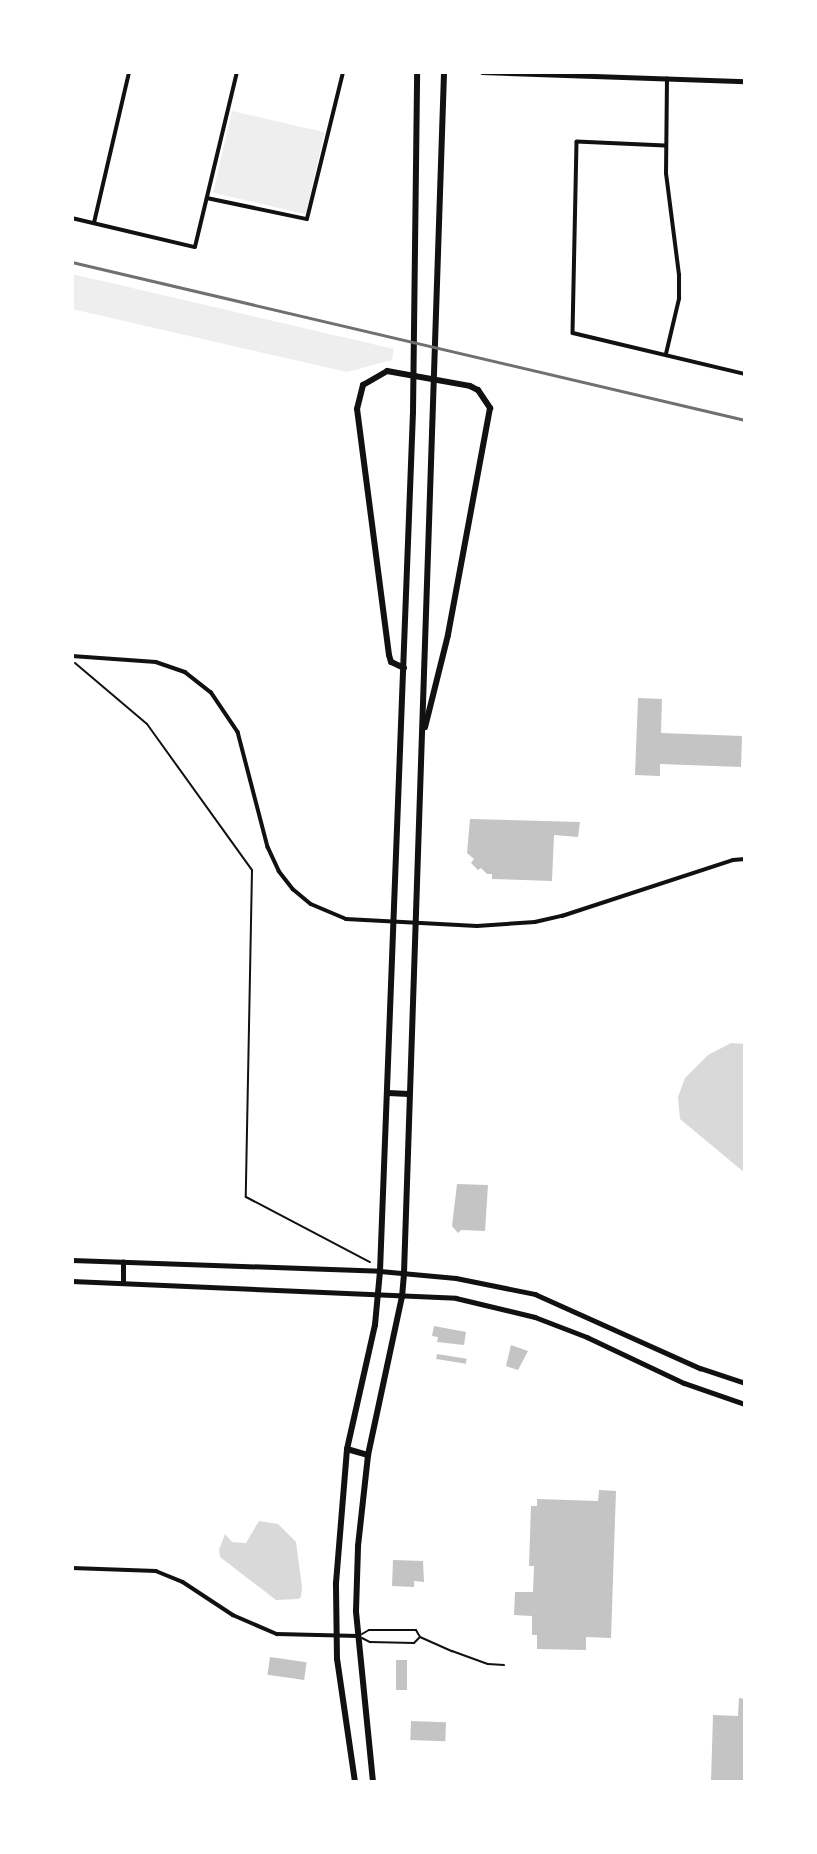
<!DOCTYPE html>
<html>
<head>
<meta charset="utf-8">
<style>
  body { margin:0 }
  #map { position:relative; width:817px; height:1854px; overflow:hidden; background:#fff; font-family:"Work Sans",sans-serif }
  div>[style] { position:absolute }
  .green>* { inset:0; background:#eee; transform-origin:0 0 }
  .water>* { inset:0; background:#d9d9d9 }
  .building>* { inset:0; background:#c4c4c4; transform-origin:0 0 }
  .path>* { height:2px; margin:-1px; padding:0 1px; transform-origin:1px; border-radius:1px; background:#111 }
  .service>* { height:2px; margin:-1px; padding:0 1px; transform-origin:1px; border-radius:1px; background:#111 }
  .minor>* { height:3.5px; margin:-1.75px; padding:0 1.75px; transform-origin:1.75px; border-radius:1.75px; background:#111 }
  .tertiary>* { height:4.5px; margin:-2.25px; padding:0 2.25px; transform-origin:2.25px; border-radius:2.25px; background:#111 }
  .primary>* { height:6px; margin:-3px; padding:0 3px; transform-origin:3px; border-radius:3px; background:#111 }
  .rail>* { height:2.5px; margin:-1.25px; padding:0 1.25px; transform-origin:1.25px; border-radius:1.25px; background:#707070 }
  span { translate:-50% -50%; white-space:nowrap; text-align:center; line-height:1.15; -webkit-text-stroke:5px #fff; paint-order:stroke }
  .frame { position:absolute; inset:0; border:74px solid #fff; pointer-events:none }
</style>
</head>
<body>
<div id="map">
  <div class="green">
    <i style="left:232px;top:111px;width:95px;height:84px;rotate:13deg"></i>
    <i style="clip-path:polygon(72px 274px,394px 349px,392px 360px,347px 372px,72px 309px)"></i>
  </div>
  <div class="water">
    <i style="clip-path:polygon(731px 1043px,745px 1044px,745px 1173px,680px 1119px,678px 1097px,685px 1078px,708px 1055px)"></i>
    <i style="clip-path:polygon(259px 1521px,278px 1524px,296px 1542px,302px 1587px,301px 1597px,298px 1599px,276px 1600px,220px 1557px,219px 1550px,225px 1534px,232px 1542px,246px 1543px)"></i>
  </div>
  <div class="building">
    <i style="clip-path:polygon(638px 698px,662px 699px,661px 733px,742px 736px,741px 767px,660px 764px,660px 776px,635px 775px)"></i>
    <i style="clip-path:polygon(470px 819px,580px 822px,578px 837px,554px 835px,552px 881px,492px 879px,492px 874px,487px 874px,481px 868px,478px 870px,471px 863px,474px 859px,467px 853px)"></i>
    <i style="clip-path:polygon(457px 1184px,488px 1185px,485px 1231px,461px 1230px,458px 1233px,452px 1226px)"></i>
    <i style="clip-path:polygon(434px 1326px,466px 1332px,464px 1345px,437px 1342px,438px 1337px,432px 1336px)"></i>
    <i style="clip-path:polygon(511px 1345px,528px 1351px,518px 1370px,506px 1366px)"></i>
    <i style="left:437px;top:1354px;width:30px;height:5px;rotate:9deg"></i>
    <i style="clip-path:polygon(599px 1490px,616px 1491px,611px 1638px,586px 1637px,586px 1650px,537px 1649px,537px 1635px,532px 1635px,532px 1616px,514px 1615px,515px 1592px,533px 1592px,534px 1566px,529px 1566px,531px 1506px,537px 1506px,537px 1499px,598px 1501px)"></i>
    <i style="clip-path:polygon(393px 1560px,423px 1561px,424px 1582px,414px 1581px,414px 1587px,392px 1586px)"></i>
    <i style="left:270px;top:1657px;width:37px;height:18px;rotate:8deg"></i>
    <i style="left:396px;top:1660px;width:11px;height:30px"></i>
    <i style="clip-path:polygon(739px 1698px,745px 1699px,745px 1782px,711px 1782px,713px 1715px,738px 1716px)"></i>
    <i style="left:411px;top:1721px;width:35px;height:19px;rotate:2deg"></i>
  </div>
  <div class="path">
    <i style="left:75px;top:663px;width:94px;rotate:40.3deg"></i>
    <i style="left:147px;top:724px;width:180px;rotate:54.3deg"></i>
    <i style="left:252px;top:870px;width:327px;rotate:91.1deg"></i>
    <i style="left:246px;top:1197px;width:140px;rotate:27.7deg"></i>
  </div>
  <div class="service">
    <i style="left:362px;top:1634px;width:8px;rotate:-30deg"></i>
    <i style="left:369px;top:1630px;width:47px"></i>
    <i style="left:416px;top:1630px;width:8px;rotate:60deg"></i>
    <i style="left:420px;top:1637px;width:35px;rotate:24deg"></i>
    <i style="left:452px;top:1651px;width:38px;rotate:20deg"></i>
    <i style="left:488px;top:1664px;width:16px;rotate:4deg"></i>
    <i style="left:362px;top:1638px;width:9px;rotate:27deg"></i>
    <i style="left:370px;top:1642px;width:44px;rotate:1.3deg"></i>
    <i style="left:414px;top:1643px;width:7px;rotate:-45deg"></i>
  </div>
  <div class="minor">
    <i style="left:665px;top:146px;width:88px;rotate:-177.4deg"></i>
    <i style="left:577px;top:142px;width:191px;rotate:91.2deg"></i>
    <i style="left:573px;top:333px;width:177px;rotate:13.4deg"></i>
    <i style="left:207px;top:198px;width:102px;rotate:11.9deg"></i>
    <i style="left:307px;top:219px;width:151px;rotate:-76.2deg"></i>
    <i style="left:72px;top:218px;width:126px;rotate:13.3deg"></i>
    <i style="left:195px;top:247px;width:180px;rotate:-76.5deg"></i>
    <i style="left:94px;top:223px;width:155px;rotate:-76.9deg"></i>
    <i style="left:666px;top:354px;width:57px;rotate:-76.7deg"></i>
    <i style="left:679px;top:299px;width:24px;rotate:-90deg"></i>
    <i style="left:679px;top:275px;width:102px;rotate:-97.3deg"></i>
    <i style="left:666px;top:174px;width:95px;rotate:-89.4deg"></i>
    <i style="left:72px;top:656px;width:84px;rotate:4.1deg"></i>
    <i style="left:156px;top:662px;width:31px;rotate:19deg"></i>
    <i style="left:185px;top:672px;width:33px;rotate:38deg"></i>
    <i style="left:211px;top:692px;width:48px;rotate:56deg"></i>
    <i style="left:238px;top:732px;width:119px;rotate:75.4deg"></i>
    <i style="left:268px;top:847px;width:26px;rotate:65deg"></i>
    <i style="left:279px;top:871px;width:23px;rotate:52deg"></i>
    <i style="left:293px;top:889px;width:23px;rotate:40deg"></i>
    <i style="left:311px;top:904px;width:38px;rotate:23deg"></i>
    <i style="left:346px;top:919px;width:131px;rotate:3.1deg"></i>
    <i style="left:477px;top:926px;width:58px;rotate:-3.9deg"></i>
    <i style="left:535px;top:922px;width:28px;rotate:-13deg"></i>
    <i style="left:562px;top:916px;width:180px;rotate:-18.1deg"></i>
    <i style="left:733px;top:860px;width:12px;rotate:-5deg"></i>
    <i style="left:72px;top:1568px;width:84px;rotate:2deg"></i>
    <i style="left:156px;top:1571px;width:29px;rotate:22deg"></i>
    <i style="left:183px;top:1582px;width:60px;rotate:33.4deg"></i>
    <i style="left:233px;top:1615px;width:48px;rotate:23.4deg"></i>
    <i style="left:277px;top:1634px;width:81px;rotate:1.4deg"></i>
  </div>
  <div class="tertiary">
    <i style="left:482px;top:72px;width:263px;rotate:2deg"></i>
    <i style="left:72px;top:1260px;width:308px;rotate:2deg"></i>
    <i style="left:380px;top:1271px;width:76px;rotate:5.3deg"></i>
    <i style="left:456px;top:1278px;width:81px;rotate:11.4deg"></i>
    <i style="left:535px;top:1294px;width:181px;rotate:24.2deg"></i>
    <i style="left:700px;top:1368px;width:47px;rotate:18.4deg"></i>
    <i style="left:72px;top:1281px;width:384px;rotate:2.5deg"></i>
    <i style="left:456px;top:1298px;width:81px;rotate:13.5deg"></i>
    <i style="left:535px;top:1317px;width:56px;rotate:21deg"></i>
    <i style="left:587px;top:1337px;width:107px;rotate:25.4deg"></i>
    <i style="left:684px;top:1383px;width:65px;rotate:19deg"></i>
    <i style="left:123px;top:1283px;width:21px;rotate:-90deg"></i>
  </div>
  <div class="primary">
    <i style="left:404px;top:668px;width:14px;rotate:-155deg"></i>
    <i style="left:391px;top:662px;width:7px;rotate:-106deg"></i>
    <i style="left:389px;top:655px;width:248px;rotate:-97.4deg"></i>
    <i style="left:357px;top:409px;width:25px;rotate:-76deg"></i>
    <i style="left:363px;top:385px;width:28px;rotate:-30deg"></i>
    <i style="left:387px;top:371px;width:84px;rotate:10.2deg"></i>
    <i style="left:470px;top:386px;width:9px;rotate:27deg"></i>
    <i style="left:478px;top:390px;width:22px;rotate:56deg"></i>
    <i style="left:490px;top:408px;width:231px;rotate:100.5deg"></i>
    <i style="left:448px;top:635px;width:95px;rotate:104deg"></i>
    <i style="left:388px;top:1093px;width:21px;rotate:3deg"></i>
    <i style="left:347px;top:1449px;width:22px;rotate:16deg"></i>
    <i style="left:355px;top:1782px;width:124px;rotate:-98.3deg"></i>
    <i style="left:337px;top:1659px;width:76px;rotate:-90.8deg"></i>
    <i style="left:336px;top:1583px;width:134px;rotate:-85.3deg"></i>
    <i style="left:347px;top:1449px;width:127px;rotate:-77.3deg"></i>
    <i style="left:375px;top:1325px;width:54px;rotate:-84.7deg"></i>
    <i style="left:380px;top:1271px;width:860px;rotate:-87.8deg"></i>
    <i style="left:413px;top:412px;width:340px;rotate:-89.3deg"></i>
    <i style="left:373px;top:1782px;width:172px;rotate:-95.7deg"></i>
    <i style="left:356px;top:1611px;width:65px;rotate:-88.2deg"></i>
    <i style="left:358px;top:1546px;width:92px;rotate:-83.7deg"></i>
    <i style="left:368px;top:1455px;width:162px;rotate:-77.9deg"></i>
    <i style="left:402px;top:1297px;width:24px;rotate:-85deg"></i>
    <i style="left:404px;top:1273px;width:1202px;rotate:-88.09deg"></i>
  </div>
  <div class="rail">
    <i style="left:72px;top:262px;width:691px;rotate:13.21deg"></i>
  </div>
  <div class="frame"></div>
</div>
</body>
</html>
